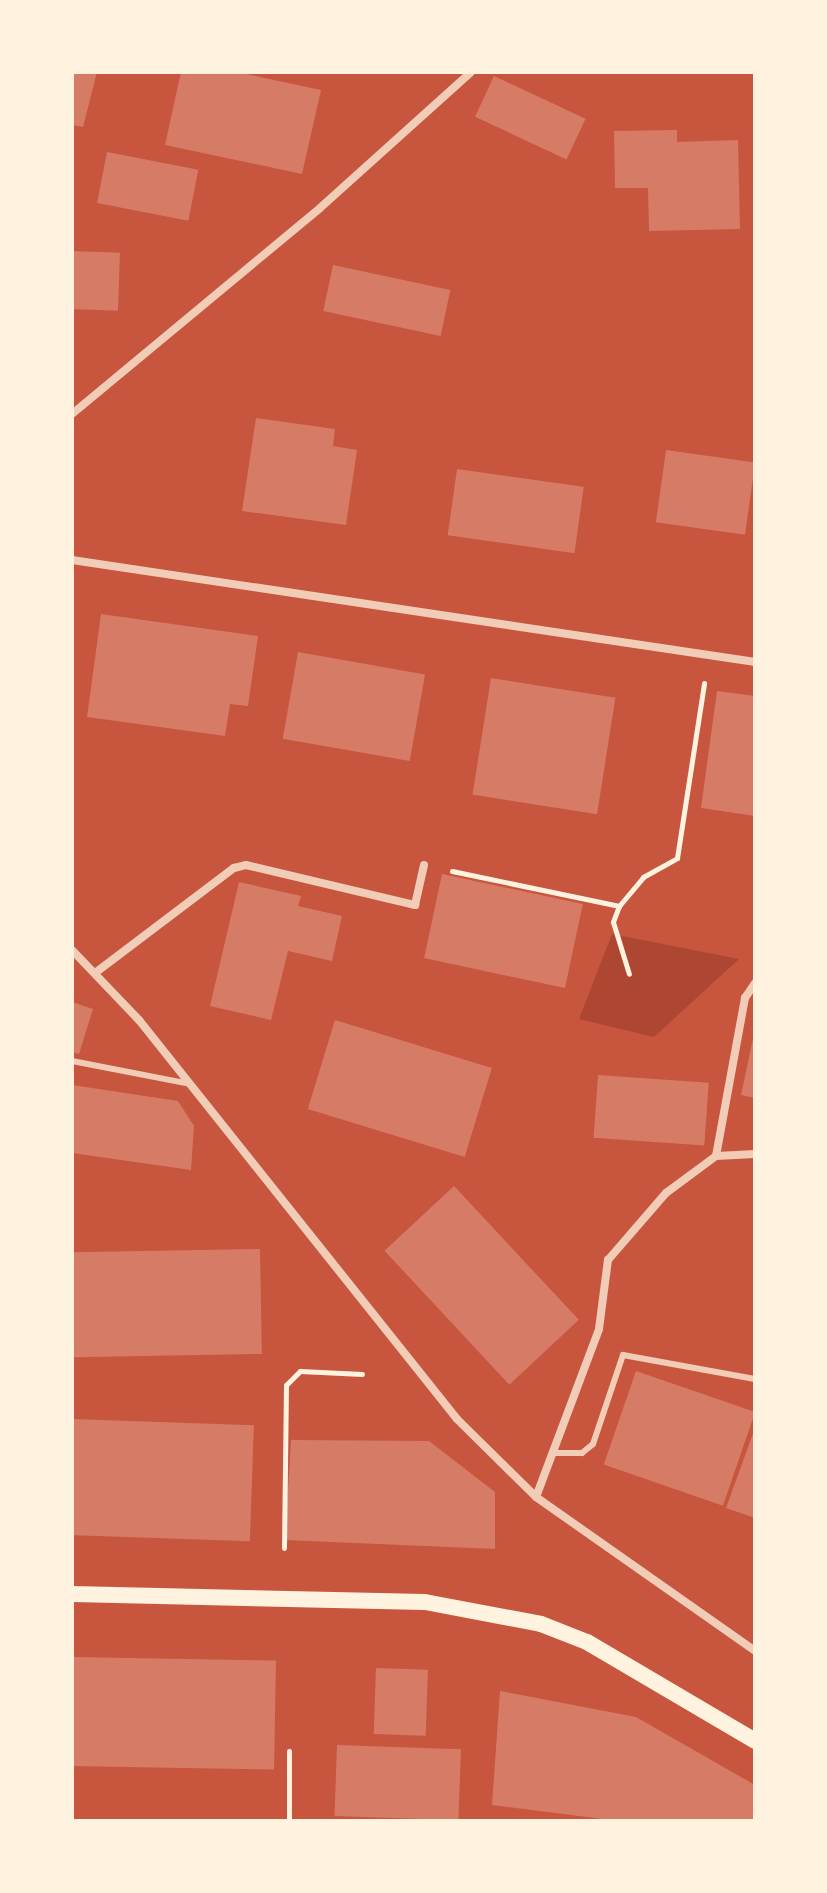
<!DOCTYPE html>
<html>
<head>
<meta charset="utf-8">
<style>
  body { margin:0 }
  #map { position:relative; width:827px; height:1893px; overflow:hidden; background:#c8553d; font-family:"DejaVu Sans",sans-serif }
  div>[style] { position:absolute }
  .green>* { inset:0; background:#ae4732 }
  .building>* { inset:0; background:#d67c66; transform-origin:0 0 }
  .path>* { height:5px; margin:-2.5px; padding:0 2.5px; transform-origin:2.5px; border-radius:2.5px; background:#fff3e0 }
  .service>* { height:6px; margin:-3px; padding:0 3px; transform-origin:3px; border-radius:3px; background:#f1ccb7 }
  .minor>* { height:8px; margin:-4px; padding:0 4px; transform-origin:4px; border-radius:4px; background:#f1ccb7 }
  .secondary>* { height:16px; margin:-8px; padding:0 8px; transform-origin:8px; border-radius:8px; background:#fff3e0 }
  span { translate:-50% -50%; white-space:nowrap; text-align:center; line-height:1.15; -webkit-text-stroke:8px #fff3e0; paint-order:stroke }
  .frame { position:absolute; inset:0; border:74px solid #fff3e0; pointer-events:none }
</style>
</head>
<body>
<div id="map">
  <div class="green">
    <i style="clip-path:polygon(612px 934px,739px 959px,654px 1037px,579px 1019px)"></i>
  </div>
  <div class="building">
    <i style="clip-path:polygon(72px 72px,97px 72px,83px 127px,72px 125px)"></i>
    <i style="clip-path:polygon(181px 72px,237px 72px,321px 90px,302px 174px,165px 145px)"></i>
    <i style="left:494px;top:76px;width:101px;height:45px;rotate:25deg"></i>
    <i style="clip-path:polygon(677px 130px,677px 142px,738px 140px,740px 229px,649px 231px,648px 188px,615px 188px,614px 131px)"></i>
    <i style="left:107px;top:152px;width:93px;height:52px;rotate:11deg"></i>
    <i style="left:72px;top:251px;width:48px;height:58px;rotate:2deg"></i>
    <i style="left:333px;top:265px;width:120px;height:47px;rotate:12deg"></i>
    <i style="clip-path:polygon(256px 418px,335px 429px,333px 446px,357px 450px,346px 525px,242px 511px)"></i>
    <i style="left:666px;top:450px;width:90px;height:73px;rotate:8deg"></i>
    <i style="left:457px;top:469px;width:128px;height:67px;rotate:8deg"></i>
    <i style="clip-path:polygon(101px 614px,258px 636px,248px 706px,230px 704px,225px 736px,87px 717px)"></i>
    <i style="left:298px;top:652px;width:129px;height:88px;rotate:10deg"></i>
    <i style="left:491px;top:678px;width:126px;height:118px;rotate:9deg"></i>
    <i style="clip-path:polygon(717px 691px,755px 696px,755px 816px,701px 808px)"></i>
    <i style="left:442px;top:874px;width:144px;height:86px;rotate:12deg"></i>
    <i style="clip-path:polygon(239px 882px,301px 896px,298px 906px,342px 916px,332px 961px,288px 951px,271px 1020px,210px 1006px)"></i>
    <i style="clip-path:polygon(72px 1002px,93px 1009px,79px 1054px,72px 1052px)"></i>
    <i style="left:335px;top:1020px;width:164px;height:93px;rotate:17deg"></i>
    <i style="clip-path:polygon(754px 1034px,755px 1034px,755px 1098px,741px 1095px)"></i>
    <i style="left:598px;top:1075px;width:111px;height:63px;rotate:4deg"></i>
    <i style="clip-path:polygon(72px 1085px,178px 1101px,194px 1126px,191px 1170px,72px 1153px)"></i>
    <i style="left:454px;top:1186px;width:183px;height:95px;rotate:47deg"></i>
    <i style="left:260px;top:1249px;width:105px;height:188px;rotate:89deg"></i>
    <i style="left:636px;top:1371px;width:126px;height:99px;rotate:19deg"></i>
    <i style="left:72px;top:1419px;width:182px;height:116px;rotate:2deg"></i>
    <i style="clip-path:polygon(755px 1428px,755px 1518px,726px 1508px)"></i>
    <i style="clip-path:polygon(291px 1440px,429px 1441px,495px 1492px,495px 1549px,285px 1540px)"></i>
    <i style="left:72px;top:1657px;width:204px;height:109px;rotate:1deg"></i>
    <i style="left:376px;top:1668px;width:52px;height:66px;rotate:2deg"></i>
    <i style="clip-path:polygon(500px 1691px,636px 1717px,755px 1785px,755px 1821px,618px 1821px,492px 1805px)"></i>
    <i style="left:337px;top:1745px;width:124px;height:71px;rotate:2deg"></i>
  </div>
  <div class="path">
    <i style="left:452px;top:871px;width:171px;rotate:11.8deg"></i>
    <i style="left:619px;top:906px;width:38px;rotate:-50deg"></i>
    <i style="left:643px;top:877px;width:39px;rotate:-29deg"></i>
    <i style="left:677px;top:858px;width:177px;rotate:-81.2deg"></i>
    <i style="left:619px;top:906px;width:17px;rotate:111deg"></i>
    <i style="left:613px;top:922px;width:54px;rotate:72.9deg"></i>
    <i style="left:284px;top:1548px;width:163px;rotate:-89.3deg"></i>
    <i style="left:286px;top:1385px;width:20px;rotate:-45deg"></i>
    <i style="left:300px;top:1371px;width:62px;rotate:2.8deg"></i>
    <i style="left:289px;top:1821px;width:70px;rotate:-90deg"></i>
  </div>
  <div class="service">
    <i style="left:72px;top:1061px;width:120px;rotate:11deg"></i>
    <i style="left:552px;top:1453px;width:30px"></i>
    <i style="left:582px;top:1453px;width:14px;rotate:-39deg"></i>
    <i style="left:593px;top:1444px;width:94px;rotate:-71.4deg"></i>
    <i style="left:623px;top:1355px;width:134px;rotate:10.3deg"></i>
  </div>
  <div class="minor">
    <i style="left:72px;top:414px;width:322px;rotate:-39.7deg"></i>
    <i style="left:320px;top:208px;width:203px;rotate:-42deg"></i>
    <i style="left:72px;top:560px;width:691px;rotate:8.49deg"></i>
    <i style="left:72px;top:950px;width:97px;rotate:46.3deg"></i>
    <i style="left:139px;top:1020px;width:510px;rotate:51.45deg"></i>
    <i style="left:457px;top:1419px;width:111px;rotate:44.6deg"></i>
    <i style="left:536px;top:1497px;width:268px;rotate:35.1deg"></i>
    <i style="left:95px;top:973px;width:174px;rotate:-37.1deg"></i>
    <i style="left:234px;top:868px;width:12px;rotate:-14deg"></i>
    <i style="left:246px;top:865px;width:174px;rotate:13.3deg"></i>
    <i style="left:415px;top:905px;width:41px;rotate:-77.3deg"></i>
    <i style="left:716px;top:1156px;width:161px;rotate:-79.6deg"></i>
    <i style="left:745px;top:998px;width:18px;rotate:-56deg"></i>
    <i style="left:536px;top:1497px;width:179px;rotate:-69.4deg"></i>
    <i style="left:599px;top:1329px;width:70px;rotate:-82.6deg"></i>
    <i style="left:608px;top:1260px;width:89px;rotate:-49.1deg"></i>
    <i style="left:666px;top:1193px;width:62px;rotate:-36.5deg"></i>
    <i style="left:716px;top:1156px;width:39px;rotate:-3deg"></i>
  </div>
  <div class="secondary">
    <i style="left:72px;top:1594px;width:353px;rotate:1.3deg"></i>
    <i style="left:425px;top:1602px;width:118px;rotate:10.7deg"></i>
    <i style="left:541px;top:1624px;width:49px;rotate:21.4deg"></i>
    <i style="left:587px;top:1642px;width:195px;rotate:30.5deg"></i>
  </div>
  <div class="frame"></div>
</div>
</body>
</html>
